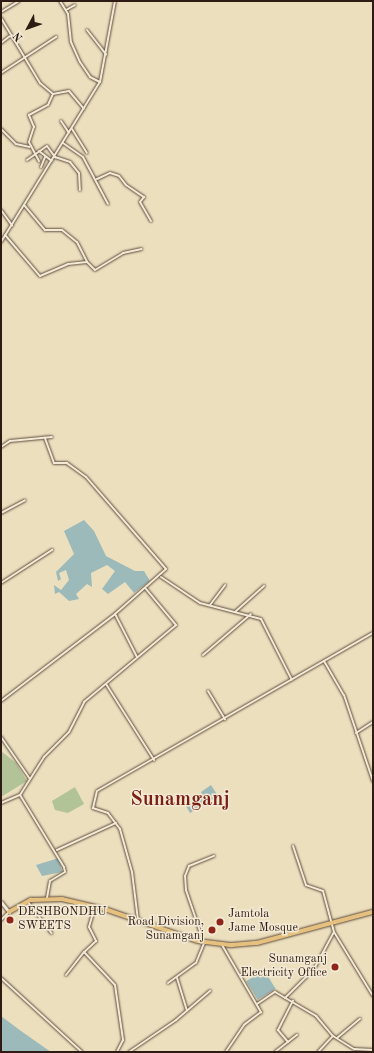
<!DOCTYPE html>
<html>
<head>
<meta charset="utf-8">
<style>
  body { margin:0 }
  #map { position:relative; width:374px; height:1053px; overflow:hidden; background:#ecdfbe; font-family:"Old Standard TT",serif }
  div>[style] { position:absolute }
  .green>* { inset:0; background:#b1c397 }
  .water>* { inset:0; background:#9cbaba; transform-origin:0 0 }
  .roads { filter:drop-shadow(0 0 1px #5e4c3e) drop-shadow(0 0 1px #5e4c3e) }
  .minor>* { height:2px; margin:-1px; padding:0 1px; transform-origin:1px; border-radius:1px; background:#f3ead5 }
  .secondary>* { height:3px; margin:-1.5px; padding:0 1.5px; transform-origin:1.5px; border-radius:1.5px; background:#f3ead5 }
  .primary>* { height:3.5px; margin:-1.75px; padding:0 1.75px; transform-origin:1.75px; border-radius:1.75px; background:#e6c07f }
  .dots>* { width:11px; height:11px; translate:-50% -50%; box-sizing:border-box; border:2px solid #f3ead5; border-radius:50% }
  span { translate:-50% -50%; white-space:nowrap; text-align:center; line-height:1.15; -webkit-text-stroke:3px #f3ead5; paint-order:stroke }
  .poi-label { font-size:12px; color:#2e1b13 }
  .left { translate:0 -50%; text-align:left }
  .right { translate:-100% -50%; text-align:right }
  .town-label { font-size:20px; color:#7a1f14; font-weight:700 }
  .frame { position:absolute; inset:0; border:2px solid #2e1b13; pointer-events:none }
  .north { position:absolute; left:8px; top:8px; width:40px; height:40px; -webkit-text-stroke:3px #f3ead5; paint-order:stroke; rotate:229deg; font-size:11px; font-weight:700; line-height:16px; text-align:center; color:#2e1b13 }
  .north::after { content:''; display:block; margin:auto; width:14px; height:18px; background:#2e1b13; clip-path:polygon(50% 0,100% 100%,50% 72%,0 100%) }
</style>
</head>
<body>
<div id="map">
  <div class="green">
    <i style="clip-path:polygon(1px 751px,16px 763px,27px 781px,1px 797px)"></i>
    <i style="clip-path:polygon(75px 787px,84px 804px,68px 813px,55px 810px,52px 801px)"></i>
  </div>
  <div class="water">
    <i style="clip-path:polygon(84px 520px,94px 531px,106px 556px,135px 571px,144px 571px,150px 581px,134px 593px,125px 582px,108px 594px,102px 589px,115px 571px,107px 565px,91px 573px,92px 587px,87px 584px,76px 594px,79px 599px,69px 601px,59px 592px,55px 594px,54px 585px,61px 590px,69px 580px,66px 570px,59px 573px,61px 579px,58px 581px,56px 572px,74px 554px,64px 531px)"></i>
    <i style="clip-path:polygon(211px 785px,218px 796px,190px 813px,186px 806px,203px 798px,201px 792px)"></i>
    <i style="clip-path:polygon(59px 858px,62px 872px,42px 876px,36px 865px)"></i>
    <i style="left:264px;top:970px;width:22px;height:21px;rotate:58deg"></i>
    <i style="clip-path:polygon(1px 1016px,21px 1031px,51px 1052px,1px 1052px)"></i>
  </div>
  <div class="roads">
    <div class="minor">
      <i style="left:60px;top:1px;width:15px;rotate:58deg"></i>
      <i style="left:68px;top:14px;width:28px;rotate:84deg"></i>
      <i style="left:71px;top:42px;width:22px;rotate:66deg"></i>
      <i style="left:80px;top:62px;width:18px;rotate:56deg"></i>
      <i style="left:90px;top:77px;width:11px;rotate:27deg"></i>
      <i style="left:66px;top:10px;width:10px;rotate:-29deg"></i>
      <i style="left:1px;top:12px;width:21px;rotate:-31deg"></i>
      <i style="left:1px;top:18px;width:76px;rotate:59deg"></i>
      <i style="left:40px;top:83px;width:17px;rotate:40deg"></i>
      <i style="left:53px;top:94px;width:16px;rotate:-11deg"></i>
      <i style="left:69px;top:91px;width:23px;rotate:50deg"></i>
      <i style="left:87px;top:30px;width:31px;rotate:52deg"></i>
      <i style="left:1px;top:43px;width:11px;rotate:-38deg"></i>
      <i style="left:1px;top:73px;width:66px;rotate:-33.2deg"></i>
      <i style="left:61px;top:121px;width:14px;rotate:56deg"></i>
      <i style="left:1px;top:129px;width:21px;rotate:45deg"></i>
      <i style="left:16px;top:144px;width:14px;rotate:12deg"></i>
      <i style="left:72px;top:129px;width:28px;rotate:58deg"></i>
      <i style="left:63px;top:143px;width:24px;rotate:35deg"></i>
      <i style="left:83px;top:157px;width:53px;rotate:62deg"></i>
      <i style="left:39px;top:151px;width:16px;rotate:38deg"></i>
      <i style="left:27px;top:160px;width:24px;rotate:-35deg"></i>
      <i style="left:47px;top:146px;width:14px;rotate:54deg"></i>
      <i style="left:55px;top:157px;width:16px;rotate:18deg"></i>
      <i style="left:70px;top:162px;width:14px;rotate:51deg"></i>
      <i style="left:79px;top:173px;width:17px;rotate:87deg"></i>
      <i style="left:39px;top:161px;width:21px;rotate:-118deg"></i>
      <i style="left:29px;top:142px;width:16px;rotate:-72deg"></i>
      <i style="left:34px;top:127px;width:13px;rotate:-113deg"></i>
      <i style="left:29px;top:115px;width:21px;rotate:-28deg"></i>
      <i style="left:48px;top:105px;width:12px;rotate:-66deg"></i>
      <i style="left:41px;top:167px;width:11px;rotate:-68deg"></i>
      <i style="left:97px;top:179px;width:14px;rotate:-25deg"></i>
      <i style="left:110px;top:173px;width:9px;rotate:18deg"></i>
      <i style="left:119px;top:176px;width:11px;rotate:52deg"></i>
      <i style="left:126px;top:185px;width:22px;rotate:34deg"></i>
      <i style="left:144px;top:197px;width:6px;rotate:129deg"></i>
      <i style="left:140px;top:202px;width:22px;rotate:60deg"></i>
      <i style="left:24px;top:205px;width:33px;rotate:50deg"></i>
      <i style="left:45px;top:230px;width:17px"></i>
      <i style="left:62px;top:230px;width:19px;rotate:39deg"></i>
      <i style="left:77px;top:242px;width:22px;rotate:63deg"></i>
      <i style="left:1px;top:210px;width:19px;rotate:54deg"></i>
      <i style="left:5px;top:235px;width:54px;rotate:49.5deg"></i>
      <i style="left:40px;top:276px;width:30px;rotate:-23deg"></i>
      <i style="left:68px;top:264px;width:19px;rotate:-6deg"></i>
      <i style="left:87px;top:262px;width:11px;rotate:45deg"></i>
      <i style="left:95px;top:270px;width:33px;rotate:-31deg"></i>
      <i style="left:123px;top:253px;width:19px;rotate:-12deg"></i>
      <i style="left:1px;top:242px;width:188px;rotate:-58.3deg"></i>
      <i style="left:100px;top:82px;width:82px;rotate:-79.5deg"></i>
      <i style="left:1px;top:447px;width:11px;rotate:-34deg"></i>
      <i style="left:10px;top:441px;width:42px;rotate:-5.4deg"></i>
      <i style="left:1px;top:513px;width:27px;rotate:-28deg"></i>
      <i style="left:161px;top:577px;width:47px;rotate:33.7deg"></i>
      <i style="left:200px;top:603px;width:63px;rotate:14.7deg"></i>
      <i style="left:261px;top:619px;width:68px;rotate:63.1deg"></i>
      <i style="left:1px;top:583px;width:61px;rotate:-32.9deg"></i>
      <i style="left:210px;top:605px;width:25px;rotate:-53deg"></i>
      <i style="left:235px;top:612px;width:39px;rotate:-42deg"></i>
      <i style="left:115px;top:614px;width:48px;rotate:62.9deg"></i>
      <i style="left:203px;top:655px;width:63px;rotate:-40.5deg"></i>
      <i style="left:324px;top:661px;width:39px;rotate:60deg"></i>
      <i style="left:344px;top:695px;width:91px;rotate:71.4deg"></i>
      <i style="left:106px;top:684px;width:90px;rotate:57.7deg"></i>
      <i style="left:208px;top:691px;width:33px;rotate:59deg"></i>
      <i style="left:1px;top:701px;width:143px;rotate:-37.3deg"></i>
      <i style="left:115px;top:614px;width:68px;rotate:-41.4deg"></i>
      <i style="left:166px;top:569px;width:122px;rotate:-131deg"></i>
      <i style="left:86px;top:477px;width:24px;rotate:-144deg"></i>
      <i style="left:67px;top:463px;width:13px;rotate:180deg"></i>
      <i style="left:54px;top:463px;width:27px;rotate:-110deg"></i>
      <i style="left:356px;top:733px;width:20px;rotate:-33deg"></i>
      <i style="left:1px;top:737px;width:51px;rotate:55.4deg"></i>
      <i style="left:20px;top:795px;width:84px;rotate:58.6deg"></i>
      <i style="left:64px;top:867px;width:5px;rotate:79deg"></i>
      <i style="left:65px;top:872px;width:17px;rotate:149deg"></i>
      <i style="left:50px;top:881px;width:17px;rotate:100deg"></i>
      <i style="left:1px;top:803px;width:21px;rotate:-23deg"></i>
      <i style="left:20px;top:795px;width:45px;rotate:-57.7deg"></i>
      <i style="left:44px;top:757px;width:35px;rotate:-45deg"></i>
      <i style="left:69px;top:732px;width:34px;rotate:-63deg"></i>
      <i style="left:84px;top:702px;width:120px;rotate:-39.9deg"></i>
      <i style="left:176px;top:625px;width:47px;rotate:-129.8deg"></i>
      <i style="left:57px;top:850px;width:65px;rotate:-24.6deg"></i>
      <i style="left:28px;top:902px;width:39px;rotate:53deg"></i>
      <i style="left:95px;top:906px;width:22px;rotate:106deg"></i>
      <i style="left:89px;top:927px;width:16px;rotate:63deg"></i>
      <i style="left:96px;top:941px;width:16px;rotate:137deg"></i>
      <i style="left:84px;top:952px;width:45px;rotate:46.8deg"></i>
      <i style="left:115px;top:985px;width:56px;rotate:81.7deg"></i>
      <i style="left:123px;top:1040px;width:13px;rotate:117deg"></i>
      <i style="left:1px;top:920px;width:11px;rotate:-45deg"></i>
      <i style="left:138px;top:920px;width:48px;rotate:-97.1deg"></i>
      <i style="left:132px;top:872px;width:45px;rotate:-105.6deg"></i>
      <i style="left:120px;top:829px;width:20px;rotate:-127deg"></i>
      <i style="left:108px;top:813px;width:16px;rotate:-162deg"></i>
      <i style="left:93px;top:808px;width:17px;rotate:-77deg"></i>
      <i style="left:97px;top:791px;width:318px;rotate:-29.8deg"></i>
      <i style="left:334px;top:932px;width:75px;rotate:58.6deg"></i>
      <i style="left:198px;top:940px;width:9px;rotate:-77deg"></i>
      <i style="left:200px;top:931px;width:43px;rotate:-108.9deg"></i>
      <i style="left:186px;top:890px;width:14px;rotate:-94deg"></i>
      <i style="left:185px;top:876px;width:11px;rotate:-68deg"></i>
      <i style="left:189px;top:866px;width:27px;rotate:-22deg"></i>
      <i style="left:222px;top:945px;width:78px;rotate:59.8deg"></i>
      <i style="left:261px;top:1012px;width:21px;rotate:143deg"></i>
      <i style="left:244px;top:1025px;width:32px;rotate:124deg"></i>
      <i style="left:66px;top:975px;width:29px;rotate:-52deg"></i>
      <i style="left:1px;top:978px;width:110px;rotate:42.4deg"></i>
      <i style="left:177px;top:978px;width:34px;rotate:73deg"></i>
      <i style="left:168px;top:983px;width:34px;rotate:-36deg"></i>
      <i style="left:196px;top:963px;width:22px;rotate:-68deg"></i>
      <i style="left:285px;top:998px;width:41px;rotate:-45deg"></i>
      <i style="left:314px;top:969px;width:42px;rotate:-61.6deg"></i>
      <i style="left:334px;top:932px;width:42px;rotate:-105deg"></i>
      <i style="left:323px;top:891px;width:18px;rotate:-161deg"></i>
      <i style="left:306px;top:885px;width:41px;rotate:-108.4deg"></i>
      <i style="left:257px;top:1004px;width:22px;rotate:-34deg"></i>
      <i style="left:275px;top:992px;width:48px;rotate:30.3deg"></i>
      <i style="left:316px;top:1016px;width:26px;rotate:50deg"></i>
      <i style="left:333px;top:1036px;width:25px;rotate:32deg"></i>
      <i style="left:354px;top:1049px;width:19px;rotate:3deg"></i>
      <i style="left:337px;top:1038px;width:30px;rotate:-40deg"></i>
      <i style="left:288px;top:1042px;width:16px;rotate:-130deg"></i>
      <i style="left:278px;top:1030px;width:33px;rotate:-63deg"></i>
      <i style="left:129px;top:1052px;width:57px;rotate:-34.2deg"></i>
      <i style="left:176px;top:1020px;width:45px;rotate:-40.5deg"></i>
      <i style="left:275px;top:1052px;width:28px;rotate:-38deg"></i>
      <i style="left:318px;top:1052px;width:22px;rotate:-47deg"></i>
    </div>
    <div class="secondary">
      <i style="left:1px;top:902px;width:13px;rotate:51deg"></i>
    </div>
    <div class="primary">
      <i style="left:9px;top:912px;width:25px;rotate:-29deg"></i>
      <i style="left:31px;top:900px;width:31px;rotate:-2deg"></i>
      <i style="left:62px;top:899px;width:44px;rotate:13.1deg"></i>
      <i style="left:105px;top:909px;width:98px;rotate:19deg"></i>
      <i style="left:198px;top:941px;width:34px;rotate:7deg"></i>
      <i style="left:232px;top:945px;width:25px;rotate:-5deg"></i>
      <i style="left:257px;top:943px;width:120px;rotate:-15deg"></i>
    </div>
  </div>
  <div class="dots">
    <i style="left:10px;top:920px;background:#8f2418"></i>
    <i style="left:220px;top:922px;background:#8f2418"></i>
    <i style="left:212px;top:930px;background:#8f2418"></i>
    <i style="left:335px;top:967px;background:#8f2418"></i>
  </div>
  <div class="poi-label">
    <span class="left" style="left:18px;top:920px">DESHBONDHU<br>SWEETS</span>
    <span class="left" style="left:228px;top:922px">Jamtola<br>Jame Mosque</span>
    <span class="right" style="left:204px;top:930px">Road Division,<br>Sunamganj</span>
    <span class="right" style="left:327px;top:967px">Sunamganj<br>Electricity Office</span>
  </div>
  <div class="town-label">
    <span style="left:180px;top:800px">Sunamganj</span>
  </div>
  <div class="frame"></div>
  <div class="north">N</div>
</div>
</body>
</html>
